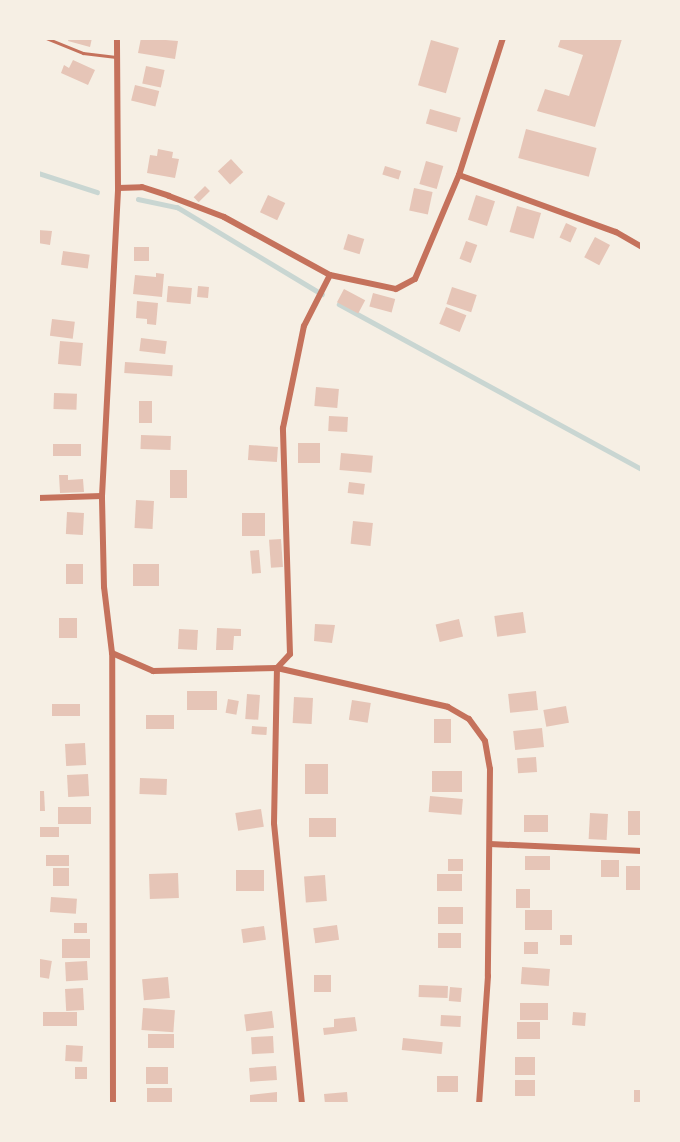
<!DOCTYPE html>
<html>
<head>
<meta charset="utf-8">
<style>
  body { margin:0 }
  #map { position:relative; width:680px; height:1142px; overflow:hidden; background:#f6efe4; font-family:Overpass,sans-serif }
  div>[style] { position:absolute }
  .stream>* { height:4.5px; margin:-2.25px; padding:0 2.25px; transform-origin:2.25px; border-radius:2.25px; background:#c9d6d2 }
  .building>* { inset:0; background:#e6c5b7; transform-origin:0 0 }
  .service>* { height:2.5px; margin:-1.25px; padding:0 1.25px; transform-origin:1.25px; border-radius:1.25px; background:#c5725c }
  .minor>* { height:6px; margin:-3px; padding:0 3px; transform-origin:3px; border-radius:3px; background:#c5725c }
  span { translate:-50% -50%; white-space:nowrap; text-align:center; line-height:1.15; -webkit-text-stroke:7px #f6efe4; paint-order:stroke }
  .frame { position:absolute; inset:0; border:40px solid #f6efe4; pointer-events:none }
</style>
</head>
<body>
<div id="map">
  <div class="stream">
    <i style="left:38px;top:173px;width:62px;rotate:17.9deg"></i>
    <i style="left:138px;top:199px;width:40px;rotate:12deg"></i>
    <i style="left:177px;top:207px;width:169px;rotate:31deg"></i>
    <i style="left:339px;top:304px;width:345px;rotate:28.6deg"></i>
  </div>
  <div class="building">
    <i style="clip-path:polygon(69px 38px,92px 38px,90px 47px,68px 41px)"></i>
    <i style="clip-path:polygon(141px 38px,178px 41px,175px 59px,138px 53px)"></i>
    <i style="clip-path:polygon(561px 38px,622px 39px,595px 127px,537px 111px,545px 89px,569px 96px,583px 55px,558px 47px)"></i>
    <i style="left:431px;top:40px;width:29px;height:47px;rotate:16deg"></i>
    <i style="clip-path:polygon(73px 60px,95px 70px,88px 85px,61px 73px,64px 65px,69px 68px)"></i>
    <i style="left:146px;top:66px;width:19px;height:18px;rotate:12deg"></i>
    <i style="left:135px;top:85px;width:25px;height:16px;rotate:14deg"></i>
    <i style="left:430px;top:109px;width:32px;height:15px;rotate:16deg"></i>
    <i style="left:526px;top:129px;width:73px;height:30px;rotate:15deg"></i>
    <i style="clip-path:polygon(158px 149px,173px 152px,172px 158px,179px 159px,175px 178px,147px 173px,150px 155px,157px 156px)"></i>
    <i style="left:231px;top:159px;width:18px;height:18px;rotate:47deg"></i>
    <i style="left:426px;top:161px;width:18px;height:24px;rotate:16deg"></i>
    <i style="left:385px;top:166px;width:17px;height:9px;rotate:17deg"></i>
    <i style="left:205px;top:186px;width:7px;height:16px;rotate:45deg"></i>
    <i style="left:414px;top:188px;width:19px;height:23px;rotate:12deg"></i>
    <i style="left:268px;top:195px;width:19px;height:19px;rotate:25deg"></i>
    <i style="left:476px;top:195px;width:20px;height:26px;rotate:18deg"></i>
    <i style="left:517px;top:206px;width:25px;height:27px;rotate:16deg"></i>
    <i style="left:566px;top:223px;width:12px;height:16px;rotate:24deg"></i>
    <i style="clip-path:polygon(38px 230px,52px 231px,50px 245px,38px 243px)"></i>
    <i style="left:348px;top:234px;width:17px;height:16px;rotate:17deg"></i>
    <i style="left:595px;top:237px;width:17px;height:23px;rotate:28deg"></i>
    <i style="left:466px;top:241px;width:12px;height:19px;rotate:20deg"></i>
    <i style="left:134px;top:247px;width:15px;height:14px"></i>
    <i style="left:63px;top:251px;width:27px;height:14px;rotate:8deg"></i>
    <i style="clip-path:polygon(156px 273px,164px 274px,162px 297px,133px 294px,135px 275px,156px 277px)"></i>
    <i style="left:168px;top:286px;width:24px;height:16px;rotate:5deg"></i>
    <i style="left:198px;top:286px;width:11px;height:11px;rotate:5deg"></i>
    <i style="left:452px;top:287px;width:26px;height:18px;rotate:18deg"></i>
    <i style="left:344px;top:289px;width:24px;height:15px;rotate:28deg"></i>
    <i style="left:373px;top:293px;width:23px;height:14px;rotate:15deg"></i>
    <i style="clip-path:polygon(137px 301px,158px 303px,156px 325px,147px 324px,147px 319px,136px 318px)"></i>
    <i style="left:446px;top:307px;width:22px;height:18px;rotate:22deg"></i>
    <i style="left:52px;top:319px;width:23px;height:17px;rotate:7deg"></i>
    <i style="left:141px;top:338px;width:26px;height:13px;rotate:7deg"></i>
    <i style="left:60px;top:341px;width:23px;height:23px;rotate:5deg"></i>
    <i style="left:125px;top:362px;width:48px;height:11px;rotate:4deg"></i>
    <i style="left:316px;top:387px;width:23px;height:19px;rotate:5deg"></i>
    <i style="left:54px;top:393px;width:23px;height:16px;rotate:2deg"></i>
    <i style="left:139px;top:401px;width:13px;height:22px"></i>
    <i style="left:329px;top:416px;width:19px;height:15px;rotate:3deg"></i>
    <i style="left:141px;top:435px;width:30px;height:14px;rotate:2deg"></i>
    <i style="left:298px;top:443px;width:22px;height:20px"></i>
    <i style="left:81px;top:444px;width:12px;height:28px;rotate:90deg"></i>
    <i style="left:249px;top:445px;width:29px;height:15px;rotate:4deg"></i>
    <i style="left:341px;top:453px;width:32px;height:17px;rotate:5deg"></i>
    <i style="left:170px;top:470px;width:17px;height:28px"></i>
    <i style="clip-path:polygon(59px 475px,68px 475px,68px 480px,83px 479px,84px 492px,60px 493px)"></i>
    <i style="left:349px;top:482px;width:16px;height:11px;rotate:7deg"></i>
    <i style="left:136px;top:500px;width:18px;height:28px;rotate:3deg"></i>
    <i style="left:84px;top:513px;width:22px;height:17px;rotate:93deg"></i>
    <i style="left:242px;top:513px;width:23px;height:23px"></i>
    <i style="left:353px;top:521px;width:20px;height:23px;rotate:6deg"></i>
    <i style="left:281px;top:539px;width:28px;height:12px;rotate:86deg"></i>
    <i style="left:259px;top:550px;width:23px;height:9px;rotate:85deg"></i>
    <i style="left:83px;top:564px;width:20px;height:17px;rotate:90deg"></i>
    <i style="left:133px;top:564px;width:26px;height:22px"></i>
    <i style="left:523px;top:612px;width:21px;height:29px;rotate:82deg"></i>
    <i style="left:59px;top:618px;width:18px;height:20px"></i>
    <i style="left:459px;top:619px;width:18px;height:24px;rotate:77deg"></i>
    <i style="clip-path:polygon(315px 624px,335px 625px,332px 643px,314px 641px)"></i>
    <i style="clip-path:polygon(217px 628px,241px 629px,241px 636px,234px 636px,233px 650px,216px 650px)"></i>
    <i style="left:179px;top:629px;width:19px;height:20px;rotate:3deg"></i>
    <i style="left:217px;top:691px;width:19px;height:30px;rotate:90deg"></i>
    <i style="left:536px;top:691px;width:19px;height:28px;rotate:84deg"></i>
    <i style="left:247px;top:694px;width:13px;height:25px;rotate:4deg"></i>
    <i style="left:294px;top:697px;width:19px;height:26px;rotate:3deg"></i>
    <i style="left:228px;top:699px;width:11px;height:14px;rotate:10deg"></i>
    <i style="left:352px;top:700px;width:19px;height:20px;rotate:9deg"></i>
    <i style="left:52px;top:704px;width:28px;height:12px"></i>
    <i style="left:566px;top:706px;width:17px;height:23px;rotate:80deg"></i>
    <i style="left:146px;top:715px;width:28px;height:14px"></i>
    <i style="left:434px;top:719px;width:17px;height:24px"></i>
    <i style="left:252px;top:726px;width:15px;height:8px;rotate:4deg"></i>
    <i style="left:542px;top:728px;width:19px;height:29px;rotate:84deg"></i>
    <i style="left:85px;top:743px;width:22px;height:20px;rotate:87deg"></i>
    <i style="left:536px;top:757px;width:15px;height:19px;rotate:86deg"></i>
    <i style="left:305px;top:764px;width:23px;height:30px"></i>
    <i style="left:432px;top:771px;width:30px;height:21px"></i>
    <i style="left:88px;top:774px;width:22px;height:21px;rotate:87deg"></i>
    <i style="left:140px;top:778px;width:27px;height:16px;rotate:2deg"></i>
    <i style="clip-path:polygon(38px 791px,44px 791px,45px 811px,38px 811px)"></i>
    <i style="left:430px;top:796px;width:33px;height:16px;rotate:5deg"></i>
    <i style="left:58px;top:807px;width:33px;height:17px"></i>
    <i style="left:261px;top:809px;width:18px;height:26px;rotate:81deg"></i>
    <i style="left:628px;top:811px;width:14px;height:24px"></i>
    <i style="left:590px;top:813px;width:18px;height:26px;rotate:3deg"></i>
    <i style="left:548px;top:815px;width:17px;height:24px;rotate:90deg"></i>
    <i style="left:336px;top:818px;width:19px;height:27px;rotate:90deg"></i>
    <i style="left:38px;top:827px;width:21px;height:10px"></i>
    <i style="left:46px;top:855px;width:23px;height:11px"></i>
    <i style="left:525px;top:856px;width:25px;height:14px"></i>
    <i style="left:448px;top:859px;width:15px;height:12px"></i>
    <i style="left:601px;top:860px;width:18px;height:17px"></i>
    <i style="left:626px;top:866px;width:16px;height:24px"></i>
    <i style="left:53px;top:868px;width:16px;height:18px"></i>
    <i style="left:236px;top:870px;width:28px;height:21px"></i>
    <i style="left:178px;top:873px;width:25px;height:29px;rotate:88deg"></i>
    <i style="left:437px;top:874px;width:25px;height:17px"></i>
    <i style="left:325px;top:875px;width:26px;height:21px;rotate:86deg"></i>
    <i style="left:516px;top:889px;width:14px;height:19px"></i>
    <i style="left:51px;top:897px;width:26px;height:15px;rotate:4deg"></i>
    <i style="left:438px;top:907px;width:25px;height:17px"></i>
    <i style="left:525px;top:910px;width:27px;height:20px"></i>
    <i style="left:74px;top:923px;width:13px;height:10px"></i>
    <i style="left:337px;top:925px;width:15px;height:24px;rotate:82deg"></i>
    <i style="left:264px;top:926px;width:14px;height:23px;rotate:82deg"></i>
    <i style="left:438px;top:933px;width:23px;height:15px"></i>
    <i style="left:572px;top:935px;width:10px;height:12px;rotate:90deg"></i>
    <i style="left:62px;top:939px;width:28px;height:19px"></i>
    <i style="left:524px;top:942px;width:14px;height:12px"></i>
    <i style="left:40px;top:959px;width:12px;height:18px;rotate:9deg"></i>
    <i style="left:87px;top:961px;width:19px;height:22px;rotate:87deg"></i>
    <i style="left:522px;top:967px;width:28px;height:17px;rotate:4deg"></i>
    <i style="left:331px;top:975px;width:17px;height:17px;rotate:90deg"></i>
    <i style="left:168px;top:977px;width:21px;height:26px;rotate:85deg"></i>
    <i style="left:419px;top:985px;width:29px;height:12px;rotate:2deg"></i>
    <i style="left:450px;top:987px;width:12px;height:14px;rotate:5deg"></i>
    <i style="left:83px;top:988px;width:22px;height:18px;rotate:87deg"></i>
    <i style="left:520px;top:1003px;width:28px;height:17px"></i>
    <i style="left:143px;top:1008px;width:32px;height:22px;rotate:4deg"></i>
    <i style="left:272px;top:1011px;width:17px;height:28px;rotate:83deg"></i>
    <i style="left:77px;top:1012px;width:14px;height:34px;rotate:90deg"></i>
    <i style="left:573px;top:1012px;width:13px;height:13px;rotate:4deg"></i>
    <i style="left:441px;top:1015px;width:20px;height:11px;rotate:3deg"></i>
    <i style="clip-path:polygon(355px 1017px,357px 1031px,324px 1035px,323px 1028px,334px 1027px,334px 1019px)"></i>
    <i style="left:540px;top:1022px;width:17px;height:23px;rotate:90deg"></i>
    <i style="left:174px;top:1034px;width:14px;height:26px;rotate:90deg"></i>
    <i style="left:273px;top:1036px;width:17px;height:22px;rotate:87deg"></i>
    <i style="left:403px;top:1038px;width:40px;height:12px;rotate:6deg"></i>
    <i style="left:66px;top:1045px;width:17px;height:16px;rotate:3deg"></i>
    <i style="left:535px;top:1057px;width:18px;height:20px;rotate:90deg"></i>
    <i style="left:276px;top:1066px;width:14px;height:27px;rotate:86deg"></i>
    <i style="left:75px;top:1067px;width:12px;height:12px"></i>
    <i style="left:146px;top:1067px;width:22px;height:17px"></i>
    <i style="left:437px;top:1076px;width:21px;height:16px"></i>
    <i style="left:515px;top:1080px;width:20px;height:16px"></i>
    <i style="left:172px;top:1088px;width:16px;height:25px;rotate:90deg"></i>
    <i style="left:634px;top:1090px;width:8px;height:14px"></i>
    <i style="clip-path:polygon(277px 1092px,277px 1104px,250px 1104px,250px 1095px)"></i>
    <i style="clip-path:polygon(347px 1092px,348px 1104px,325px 1104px,324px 1094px)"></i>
  </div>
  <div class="service">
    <i style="left:46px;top:38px;width:40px;rotate:22deg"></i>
    <i style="left:83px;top:53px;width:33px;rotate:7deg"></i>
  </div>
  <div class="minor">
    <i style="left:459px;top:175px;width:167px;rotate:20deg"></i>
    <i style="left:616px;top:232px;width:30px;rotate:30deg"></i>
    <i style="left:118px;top:188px;width:24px;rotate:-2deg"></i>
    <i style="left:142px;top:187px;width:28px;rotate:18deg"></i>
    <i style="left:169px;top:196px;width:59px;rotate:20.9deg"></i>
    <i style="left:224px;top:217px;width:121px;rotate:28.7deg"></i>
    <i style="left:330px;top:275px;width:67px;rotate:12deg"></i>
    <i style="left:396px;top:289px;width:21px;rotate:-28deg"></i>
    <i style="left:415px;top:279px;width:113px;rotate:-67.1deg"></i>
    <i style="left:459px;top:175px;width:144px;rotate:-72.2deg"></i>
    <i style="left:38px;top:498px;width:64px;rotate:-1.8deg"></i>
    <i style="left:112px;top:653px;width:45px;rotate:23.7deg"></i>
    <i style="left:153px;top:671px;width:124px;rotate:-1.4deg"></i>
    <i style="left:277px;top:668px;width:175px;rotate:12.8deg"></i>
    <i style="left:448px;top:707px;width:24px;rotate:30deg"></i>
    <i style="left:469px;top:719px;width:27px;rotate:54deg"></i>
    <i style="left:485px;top:741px;width:28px;rotate:80deg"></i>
    <i style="left:490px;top:769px;width:207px;rotate:90.6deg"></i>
    <i style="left:488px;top:976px;width:128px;rotate:94deg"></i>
    <i style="left:490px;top:844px;width:152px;rotate:2.6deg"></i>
    <i style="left:113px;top:1104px;width:451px;rotate:-90.1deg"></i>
    <i style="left:112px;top:653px;width:66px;rotate:-96.9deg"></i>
    <i style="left:104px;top:587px;width:91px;rotate:-91.3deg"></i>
    <i style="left:102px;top:496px;width:308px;rotate:-87deg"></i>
    <i style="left:118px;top:188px;width:150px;rotate:-90.4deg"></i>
    <i style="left:302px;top:1104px;width:282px;rotate:-95.7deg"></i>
    <i style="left:274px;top:823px;width:155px;rotate:-88.9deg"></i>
    <i style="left:277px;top:668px;width:19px;rotate:-47deg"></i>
    <i style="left:290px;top:654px;width:226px;rotate:-91.8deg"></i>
    <i style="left:283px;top:428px;width:104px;rotate:-78.4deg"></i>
    <i style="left:304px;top:326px;width:57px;rotate:-63deg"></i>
  </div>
  <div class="frame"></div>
</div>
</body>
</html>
